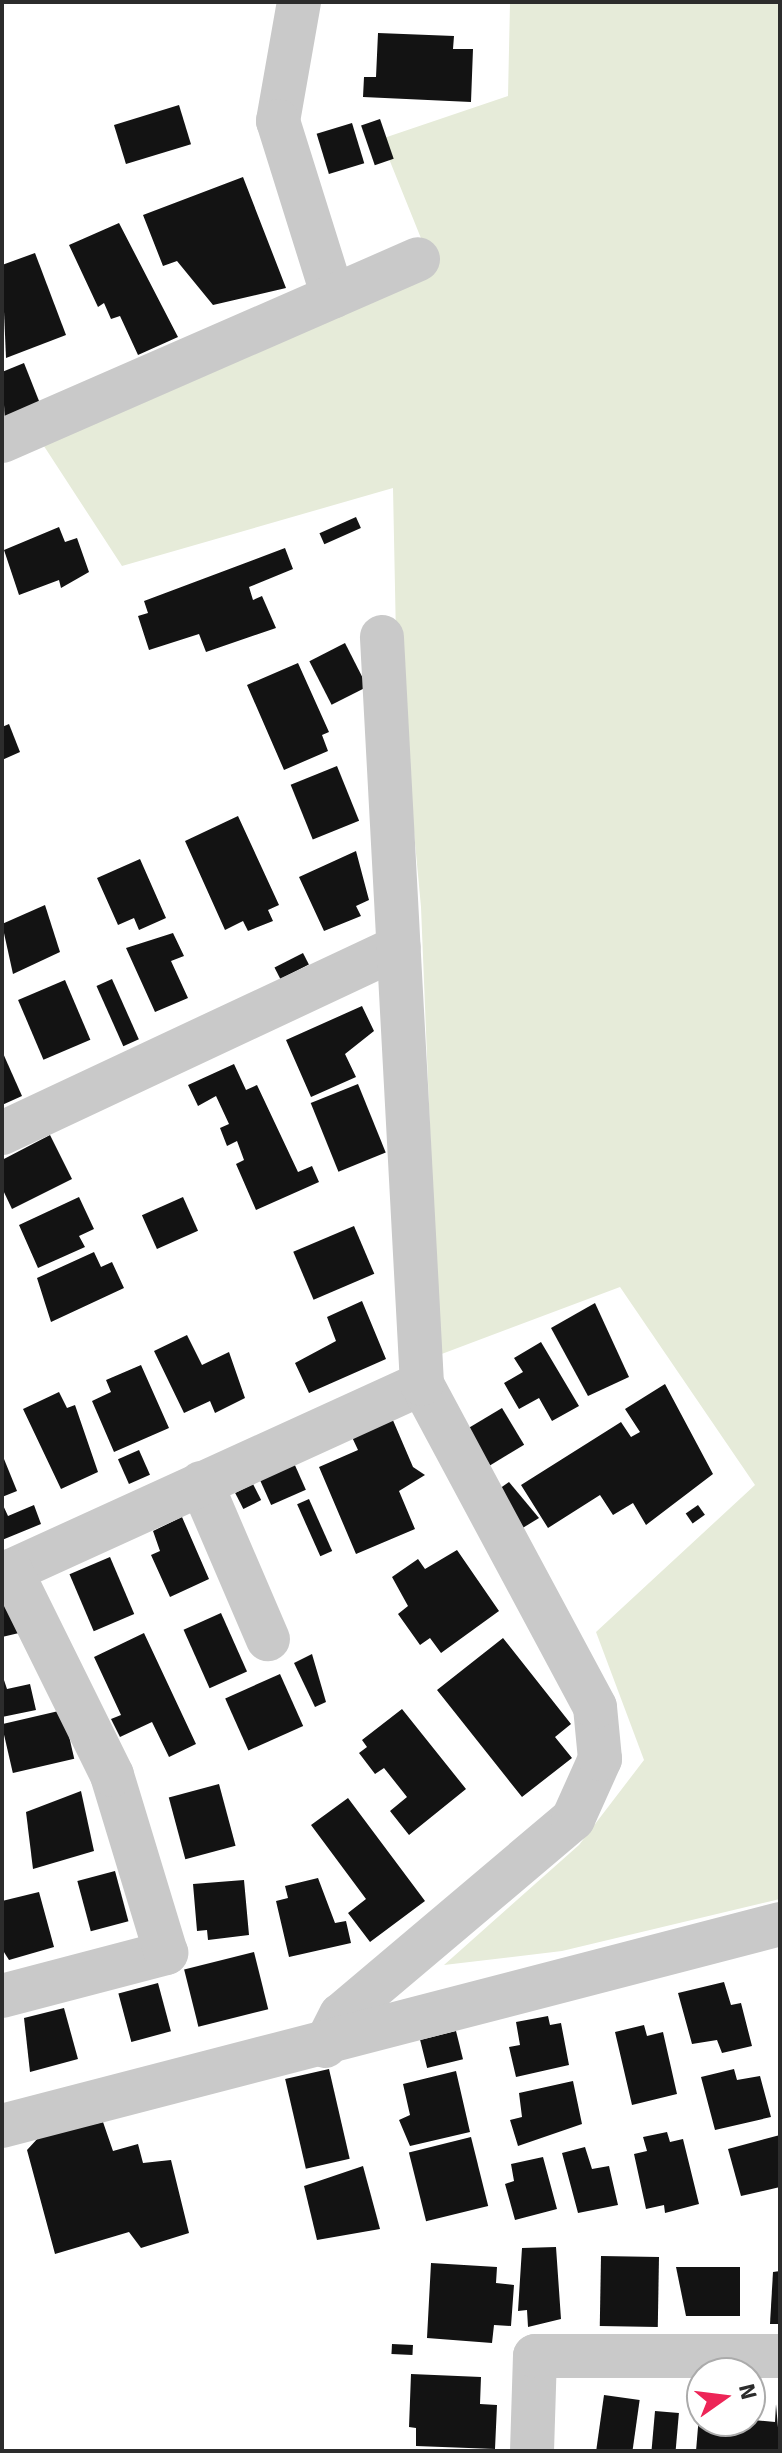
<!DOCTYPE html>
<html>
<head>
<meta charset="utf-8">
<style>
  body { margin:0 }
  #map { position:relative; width:782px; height:2453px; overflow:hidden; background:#fff; font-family:Signika,sans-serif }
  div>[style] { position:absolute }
  .green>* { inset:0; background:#e6ebd9 }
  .building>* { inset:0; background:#131313; transform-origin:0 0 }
  .minor>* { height:44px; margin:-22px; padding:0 22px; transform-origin:22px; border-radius:22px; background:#c9c9c9 }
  span { translate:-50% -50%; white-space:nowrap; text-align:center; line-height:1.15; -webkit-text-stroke:8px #fff; paint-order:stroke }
  .frame { position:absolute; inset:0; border:4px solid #2c2c2c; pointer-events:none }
  .north { position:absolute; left:686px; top:2357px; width:80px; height:80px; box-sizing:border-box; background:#fff; border:2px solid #ababab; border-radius:50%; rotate:76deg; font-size:22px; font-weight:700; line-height:32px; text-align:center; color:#2c2c2c }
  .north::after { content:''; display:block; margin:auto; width:28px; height:36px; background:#ed2557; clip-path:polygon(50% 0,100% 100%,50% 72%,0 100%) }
</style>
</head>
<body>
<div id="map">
  <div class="green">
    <i style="clip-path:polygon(510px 2px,780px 2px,780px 1899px,562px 1951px,444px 1965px,579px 1845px,644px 1760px,596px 1632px,755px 1485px,620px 1287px,439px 1355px,421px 907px,396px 638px,393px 488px,122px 566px,40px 440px,435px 273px,381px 139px,508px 96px)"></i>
  </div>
  <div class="building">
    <i style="clip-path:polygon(378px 33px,454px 36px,453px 49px,473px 49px,471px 102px,363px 97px,364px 77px,376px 77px)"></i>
    <i style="left:179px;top:105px;width:41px;height:68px;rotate:73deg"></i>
    <i style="left:380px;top:119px;width:42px;height:20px;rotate:71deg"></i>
    <i style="left:352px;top:123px;width:42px;height:37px;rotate:73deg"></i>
    <i style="clip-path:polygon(243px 177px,286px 288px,213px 305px,177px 261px,163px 266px,143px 215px)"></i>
    <i style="clip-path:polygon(119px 223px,178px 337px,138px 355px,120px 316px,111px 319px,104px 303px,98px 307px,69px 245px)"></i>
    <i style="clip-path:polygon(35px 253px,66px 335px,6px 358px,2px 265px)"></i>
    <i style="clip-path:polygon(24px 363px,41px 406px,5px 422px,2px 372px)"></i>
    <i style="left:356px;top:517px;width:12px;height:40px;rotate:66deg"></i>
    <i style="clip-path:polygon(59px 527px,65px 542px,77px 538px,89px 572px,61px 588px,59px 580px,19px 595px,4px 550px)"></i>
    <i style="clip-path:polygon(285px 548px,293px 569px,249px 587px,253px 600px,262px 596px,276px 628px,206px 652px,199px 634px,149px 650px,138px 616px,148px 613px,144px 601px)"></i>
    <i style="left:345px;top:643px;width:49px;height:40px;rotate:63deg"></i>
    <i style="clip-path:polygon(298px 663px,329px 732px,322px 735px,328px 751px,284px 770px,247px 685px)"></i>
    <i style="clip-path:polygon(9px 724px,20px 752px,2px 760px,2px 727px)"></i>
    <i style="left:337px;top:766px;width:59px;height:50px;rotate:68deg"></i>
    <i style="clip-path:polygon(238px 816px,279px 905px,268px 910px,273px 921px,248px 931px,243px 921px,225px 930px,185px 841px)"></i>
    <i style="clip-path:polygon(356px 851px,369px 900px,356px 906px,361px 916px,324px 931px,299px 877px)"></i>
    <i style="clip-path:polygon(140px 859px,166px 918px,139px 930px,134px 918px,118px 925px,97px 878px)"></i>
    <i style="clip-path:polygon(45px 905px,60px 952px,13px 974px,2px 924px)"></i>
    <i style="clip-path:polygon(173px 933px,184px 956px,171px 961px,188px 998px,155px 1012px,126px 948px)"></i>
    <i style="left:303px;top:953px;width:13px;height:32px;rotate:63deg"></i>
    <i style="left:112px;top:979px;width:66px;height:17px;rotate:66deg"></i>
    <i style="left:65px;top:980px;width:65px;height:51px;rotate:67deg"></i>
    <i style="clip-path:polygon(362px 1006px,374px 1031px,345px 1054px,356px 1077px,311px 1097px,286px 1040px)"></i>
    <i style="clip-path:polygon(2px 1051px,22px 1096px,2px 1105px)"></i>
    <i style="clip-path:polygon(234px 1064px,246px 1090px,257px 1085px,298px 1172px,312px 1166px,319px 1182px,256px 1210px,236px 1164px,244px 1160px,237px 1141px,227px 1146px,220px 1128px,229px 1124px,216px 1096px,198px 1106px,188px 1085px)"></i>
    <i style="left:358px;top:1084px;width:74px;height:51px;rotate:68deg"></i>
    <i style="clip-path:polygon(50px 1135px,72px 1179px,12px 1209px,2px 1188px,2px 1160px)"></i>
    <i style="clip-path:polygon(79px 1197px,94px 1229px,79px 1236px,85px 1247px,38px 1268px,19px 1225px)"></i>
    <i style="left:183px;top:1197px;width:37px;height:45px;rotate:66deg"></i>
    <i style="left:354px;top:1226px;width:52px;height:66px;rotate:67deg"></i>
    <i style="clip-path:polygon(94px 1252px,101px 1267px,112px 1262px,124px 1288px,51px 1322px,37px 1278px)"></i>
    <i style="clip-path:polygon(362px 1301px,386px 1359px,309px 1393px,295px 1363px,336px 1341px,327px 1317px)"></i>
    <i style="clip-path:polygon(595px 1303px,629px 1377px,588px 1396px,551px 1328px)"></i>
    <i style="clip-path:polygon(187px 1335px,202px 1365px,229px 1352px,245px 1398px,215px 1413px,210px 1401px,184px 1413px,154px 1351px)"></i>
    <i style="clip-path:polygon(541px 1342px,579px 1406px,552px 1421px,539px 1398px,519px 1409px,504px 1383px,523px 1372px,514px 1358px)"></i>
    <i style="clip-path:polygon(141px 1365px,169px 1428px,114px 1452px,92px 1401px,111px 1392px,106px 1380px)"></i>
    <i style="clip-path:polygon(665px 1384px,713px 1474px,646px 1525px,633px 1503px,613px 1515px,600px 1495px,548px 1528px,521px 1485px,621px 1422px,631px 1437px,640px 1432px,625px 1409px)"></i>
    <i style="clip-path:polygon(59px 1392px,67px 1408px,75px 1405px,98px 1472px,61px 1489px,23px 1409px)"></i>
    <i style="left:502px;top:1408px;width:43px;height:40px;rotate:59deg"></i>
    <i style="clip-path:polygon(392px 1418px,413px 1467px,425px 1475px,399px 1491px,415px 1529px,356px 1554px,319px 1467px,358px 1450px,351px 1435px)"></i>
    <i style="left:139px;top:1450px;width:27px;height:23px;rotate:66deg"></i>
    <i style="clip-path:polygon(2px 1454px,17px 1491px,2px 1497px)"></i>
    <i style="left:290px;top:1454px;width:39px;height:38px;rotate:66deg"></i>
    <i style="clip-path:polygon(509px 1482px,539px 1518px,521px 1529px,496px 1491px)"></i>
    <i style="left:253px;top:1484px;width:18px;height:20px;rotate:63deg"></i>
    <i style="left:309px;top:1499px;width:57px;height:13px;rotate:66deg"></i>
    <i style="clip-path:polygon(2px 1503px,8px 1516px,34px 1505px,41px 1524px,2px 1540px)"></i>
    <i style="left:698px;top:1505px;width:12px;height:15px;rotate:55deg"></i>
    <i style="clip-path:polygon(182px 1517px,209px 1579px,170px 1597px,151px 1555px,160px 1551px,153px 1531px)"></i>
    <i style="clip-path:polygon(457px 1550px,499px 1611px,441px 1653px,430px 1638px,420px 1645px,398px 1614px,408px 1606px,392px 1577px,418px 1559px,425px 1569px)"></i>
    <i style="left:110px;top:1557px;width:62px;height:44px;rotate:67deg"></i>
    <i style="clip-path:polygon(13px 1601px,19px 1633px,2px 1637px,2px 1603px)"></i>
    <i style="left:221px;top:1613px;width:64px;height:41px;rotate:66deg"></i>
    <i style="clip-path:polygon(144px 1633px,196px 1744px,169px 1757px,152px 1722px,120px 1737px,111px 1719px,121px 1715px,94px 1657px)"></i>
    <i style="clip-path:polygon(503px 1638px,571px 1724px,555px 1737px,572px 1758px,522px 1797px,437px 1690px)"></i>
    <i style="clip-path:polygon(312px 1654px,326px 1702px,315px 1707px,294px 1663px)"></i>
    <i style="clip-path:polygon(2px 1674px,7px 1689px,30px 1684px,36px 1710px,2px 1717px)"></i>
    <i style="left:280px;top:1674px;width:57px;height:60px;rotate:66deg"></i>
    <i style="clip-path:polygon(402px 1709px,466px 1789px,409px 1835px,390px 1811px,407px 1797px,384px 1768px,375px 1774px,359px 1753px,367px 1747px,362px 1740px)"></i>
    <i style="left:63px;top:1710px;width:50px;height:63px;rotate:77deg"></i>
    <i style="left:219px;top:1784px;width:64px;height:52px;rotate:75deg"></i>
    <i style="clip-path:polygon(81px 1791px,94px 1851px,33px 1869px,26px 1812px)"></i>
    <i style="clip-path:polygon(348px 1798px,425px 1901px,370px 1942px,348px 1913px,366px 1899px,311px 1825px)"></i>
    <i style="left:115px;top:1871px;width:52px;height:39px;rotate:75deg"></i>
    <i style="clip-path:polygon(318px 1878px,335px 1923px,346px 1921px,351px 1943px,289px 1957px,276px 1901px,288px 1898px,285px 1886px)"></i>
    <i style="clip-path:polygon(244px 1880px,249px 1935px,208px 1940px,207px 1930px,197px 1931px,193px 1884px)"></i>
    <i style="clip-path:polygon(39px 1892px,54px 1947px,9px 1960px,2px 1949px,2px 1901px)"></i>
    <i style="left:254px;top:1952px;width:59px;height:72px;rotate:76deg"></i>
    <i style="clip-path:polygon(724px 1982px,731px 2005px,741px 2003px,752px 2046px,722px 2053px,717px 2040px,692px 2044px,678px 1993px)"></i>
    <i style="left:158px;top:1983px;width:50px;height:41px;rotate:75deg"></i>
    <i style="clip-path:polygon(64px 2008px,78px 2059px,30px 2072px,24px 2018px)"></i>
    <i style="clip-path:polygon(548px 2016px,550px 2025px,561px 2023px,569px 2065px,516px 2077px,509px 2047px,520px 2045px,516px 2022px)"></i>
    <i style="clip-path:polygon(644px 2025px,647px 2036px,663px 2032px,677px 2094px,632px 2105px,615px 2032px)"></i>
    <i style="left:456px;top:2031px;width:29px;height:37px;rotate:76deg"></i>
    <i style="left:329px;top:2069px;width:92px;height:45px;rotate:77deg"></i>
    <i style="clip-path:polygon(734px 2069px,737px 2080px,760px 2076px,771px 2117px,715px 2130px,701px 2077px)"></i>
    <i style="clip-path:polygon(456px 2071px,470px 2132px,410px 2146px,399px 2120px,410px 2115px,403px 2084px)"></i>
    <i style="clip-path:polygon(573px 2081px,582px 2124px,518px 2146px,510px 2120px,522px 2117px,519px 2093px)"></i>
    <i style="clip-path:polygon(103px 2122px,113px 2151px,138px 2144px,143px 2163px,171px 2160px,189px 2233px,141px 2248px,129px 2232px,55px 2254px,27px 2150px,39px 2137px)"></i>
    <i style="clip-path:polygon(667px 2132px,670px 2142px,683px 2139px,699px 2204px,665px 2213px,664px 2205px,646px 2209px,634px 2154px,647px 2151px,643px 2137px)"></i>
    <i style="clip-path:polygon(780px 2135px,780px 2187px,741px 2196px,728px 2149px)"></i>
    <i style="left:471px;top:2137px;width:71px;height:64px;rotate:76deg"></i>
    <i style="clip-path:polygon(585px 2147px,592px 2169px,609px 2166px,618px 2205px,578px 2213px,562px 2153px)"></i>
    <i style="clip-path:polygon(543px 2157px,557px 2209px,515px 2220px,505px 2184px,514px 2181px,511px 2164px)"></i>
    <i style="clip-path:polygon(363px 2166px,380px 2229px,317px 2240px,304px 2186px)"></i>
    <i style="clip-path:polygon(556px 2247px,561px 2319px,528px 2327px,527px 2310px,518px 2311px,522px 2248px)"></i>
    <i style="left:601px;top:2256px;width:58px;height:70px;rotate:1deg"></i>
    <i style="clip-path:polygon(431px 2263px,497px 2267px,496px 2283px,514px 2285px,511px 2326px,494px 2325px,492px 2343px,427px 2338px)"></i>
    <i style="clip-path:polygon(676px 2267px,740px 2267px,740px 2316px,686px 2316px)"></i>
    <i style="clip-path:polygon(780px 2271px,780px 2324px,770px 2324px,773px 2272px)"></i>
    <i style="left:392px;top:2344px;width:21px;height:10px;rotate:3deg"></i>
    <i style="clip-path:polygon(411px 2374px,481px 2377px,480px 2404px,497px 2405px,495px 2449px,416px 2446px,416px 2428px,409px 2427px)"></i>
    <i style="left:604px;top:2395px;width:36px;height:56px;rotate:8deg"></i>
    <i style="clip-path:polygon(776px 2404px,780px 2451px,696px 2451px,699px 2415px,775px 2422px)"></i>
    <i style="left:655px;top:2411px;width:24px;height:40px;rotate:5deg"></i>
  </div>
  <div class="minor">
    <i style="left:299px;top:2px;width:121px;rotate:100deg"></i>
    <i style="left:278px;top:121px;width:184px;rotate:72.6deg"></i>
    <i style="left:2px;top:441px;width:454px;rotate:-23.6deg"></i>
    <i style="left:2px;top:1133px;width:438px;rotate:-25.1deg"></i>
    <i style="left:201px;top:1483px;width:170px;rotate:66.8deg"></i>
    <i style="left:2px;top:1575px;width:461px;rotate:-24.5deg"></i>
    <i style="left:2px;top:1996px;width:170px;rotate:-14.7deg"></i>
    <i style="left:166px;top:1953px;width:186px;rotate:-106.9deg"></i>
    <i style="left:112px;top:1775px;width:228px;rotate:-116.3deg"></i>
    <i style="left:325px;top:2046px;width:35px;rotate:-63deg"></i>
    <i style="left:341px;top:2015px;width:304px;rotate:-40.2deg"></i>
    <i style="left:573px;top:1819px;width:66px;rotate:-65.8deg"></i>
    <i style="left:600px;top:1759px;width:52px;rotate:-95.5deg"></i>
    <i style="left:595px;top:1707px;width:366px;rotate:-118.2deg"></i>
    <i style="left:422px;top:1384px;width:748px;rotate:-93.07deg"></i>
    <i style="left:2px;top:2126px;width:804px;rotate:-14.55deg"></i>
    <i style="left:532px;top:2451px;width:95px;rotate:-88.2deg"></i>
    <i style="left:535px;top:2356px;width:245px"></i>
  </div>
  <div class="frame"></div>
  <div class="north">N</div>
</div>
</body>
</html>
